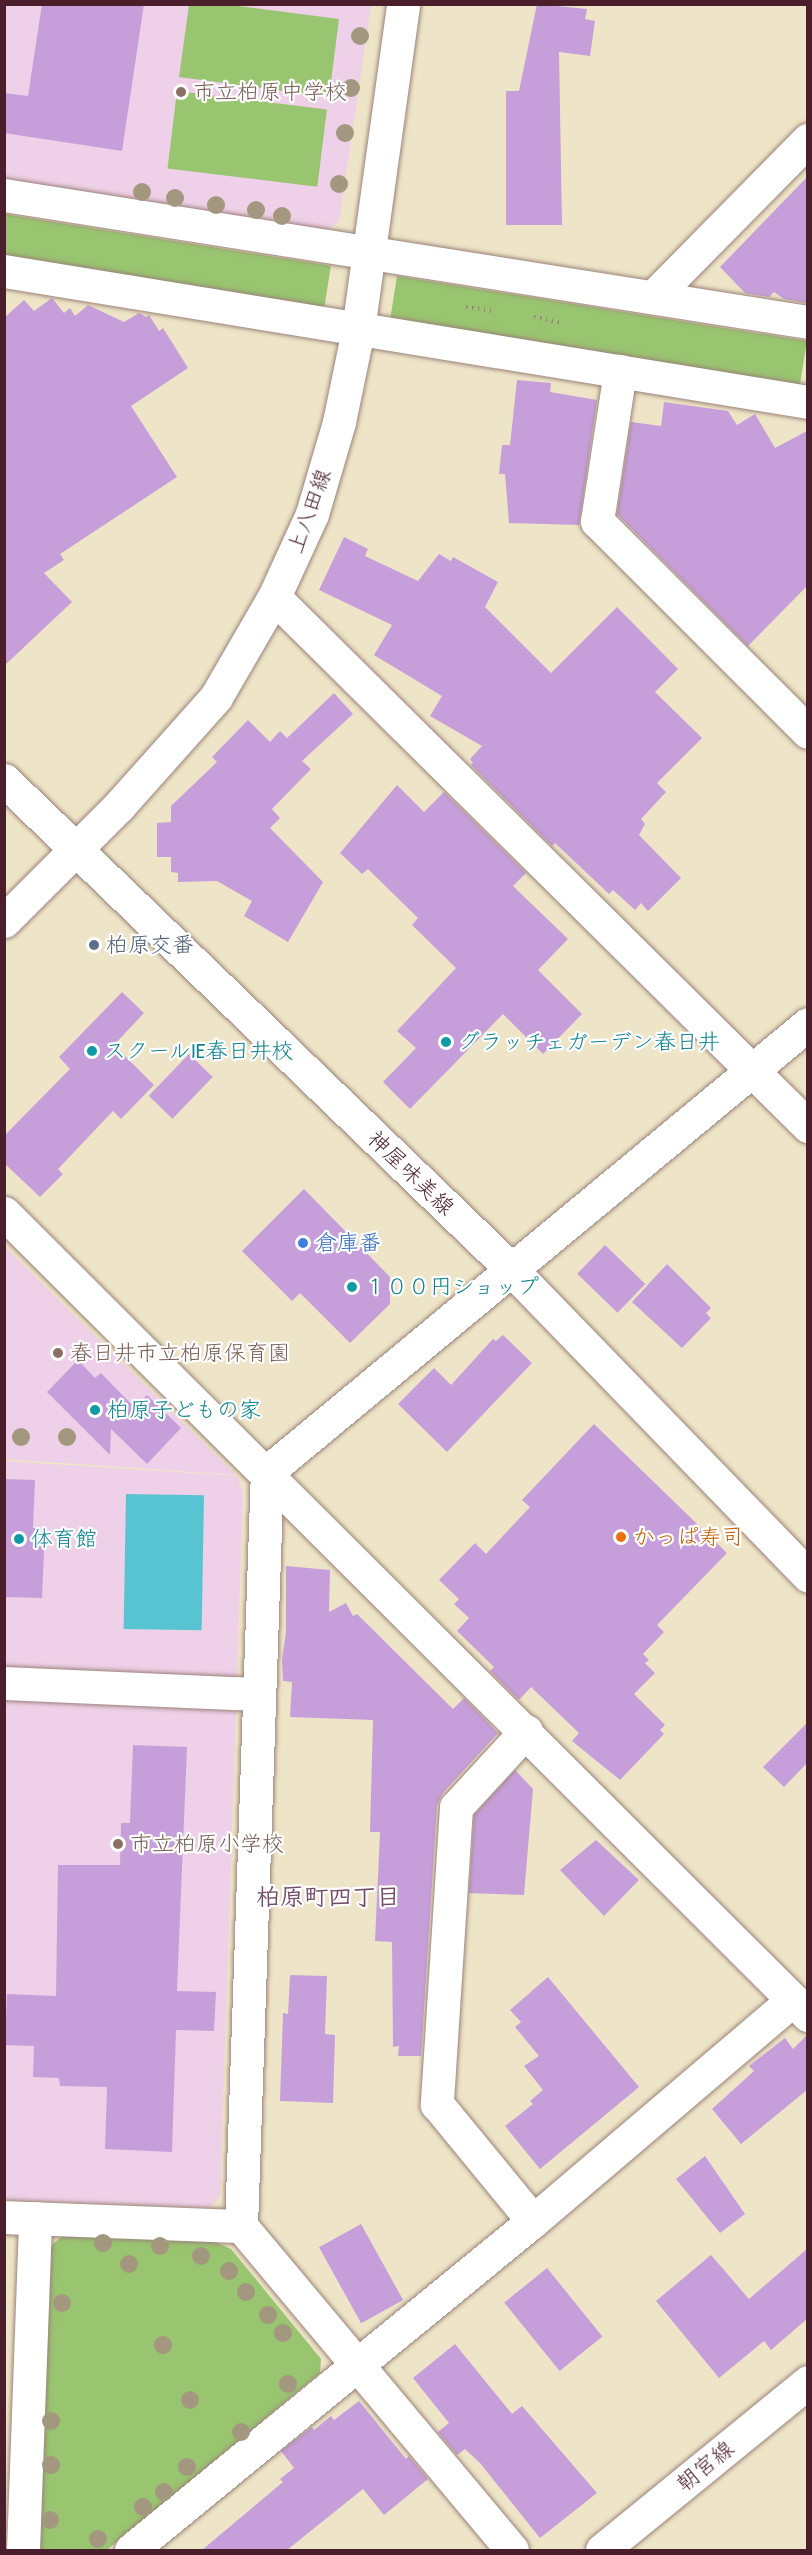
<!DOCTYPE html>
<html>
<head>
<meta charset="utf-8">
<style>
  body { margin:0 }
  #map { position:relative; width:812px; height:2555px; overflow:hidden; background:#eee5c8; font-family:"Patrick Hand","Klee One",sans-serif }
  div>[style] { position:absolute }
  .built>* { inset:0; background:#eed0e8 }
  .green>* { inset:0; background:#99c470; transform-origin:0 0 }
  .water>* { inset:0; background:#58c4d2; transform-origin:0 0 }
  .building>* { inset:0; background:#c69fda; transform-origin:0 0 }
  .path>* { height:4px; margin-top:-2px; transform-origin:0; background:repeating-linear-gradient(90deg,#9c827a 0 1.5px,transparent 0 6px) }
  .roads { filter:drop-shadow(0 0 2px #9c827a) drop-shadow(0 0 2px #9c827a) }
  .minor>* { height:33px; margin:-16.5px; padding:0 16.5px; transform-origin:16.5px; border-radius:16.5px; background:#fff }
  .major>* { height:33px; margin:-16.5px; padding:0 16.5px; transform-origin:16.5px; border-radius:16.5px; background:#fff }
  .trees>* { width:18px; height:18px; margin:-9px; border-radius:50%; background:#a3987f }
  .dots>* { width:16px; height:16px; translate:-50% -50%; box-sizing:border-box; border:3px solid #fff; border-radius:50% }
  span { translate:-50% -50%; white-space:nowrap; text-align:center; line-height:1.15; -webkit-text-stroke:4.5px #fff; paint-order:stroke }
  .education-label { font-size:22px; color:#785e54 }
  .left { translate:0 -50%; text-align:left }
  .street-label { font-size:22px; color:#4a1f2b }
  .service-label { font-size:22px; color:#4e5e75 }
  .culture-label { font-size:22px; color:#0d838f }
  .shop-label { font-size:22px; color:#366cbe }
  .food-label { font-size:22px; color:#c56008 }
  .neighbourhood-label { font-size:24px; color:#754c68; font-weight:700 }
  .frame { position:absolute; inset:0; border:6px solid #4a1f2b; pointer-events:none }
</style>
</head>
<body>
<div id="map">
  <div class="built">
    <i style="clip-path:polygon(4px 5px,371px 5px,339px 222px,326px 231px,5px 179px)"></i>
    <i style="clip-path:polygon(5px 1247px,236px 1475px,5px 1459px)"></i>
    <i style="clip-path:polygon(5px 1461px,237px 1476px,243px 1493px,220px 2196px,209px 2208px,5px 2200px)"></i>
  </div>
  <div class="green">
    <i style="clip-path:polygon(189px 5px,230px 5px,339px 19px,329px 97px,179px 77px)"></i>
    <i style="left:177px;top:91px;width:151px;height:78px;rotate:7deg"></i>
    <i style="left:4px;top:214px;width:331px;height:43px;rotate:9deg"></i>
    <i style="left:397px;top:276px;width:415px;height:45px;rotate:9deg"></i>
    <i style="clip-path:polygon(63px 2235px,211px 2240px,231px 2249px,321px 2359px,320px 2373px,107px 2550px,38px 2550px,50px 2247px)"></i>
  </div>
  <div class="water">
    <i style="left:126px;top:1494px;width:78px;height:135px;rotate:1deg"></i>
  </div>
  <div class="building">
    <i style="clip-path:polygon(42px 4px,144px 4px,122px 151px,4px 133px,4px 93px,28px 96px)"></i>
    <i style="clip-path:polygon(537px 4px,587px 9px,585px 19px,595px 21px,590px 56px,559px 52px,562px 225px,506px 225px,506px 91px,519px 91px)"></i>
    <i style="clip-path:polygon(807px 177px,807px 303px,784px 299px,774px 292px,769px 297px,745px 293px,720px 267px)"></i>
    <i style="clip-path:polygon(52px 298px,64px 313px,70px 308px,75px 316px,88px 305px,124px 322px,139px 313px,146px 317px,149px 315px,159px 331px,163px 328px,188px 368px,131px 406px,177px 477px,60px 554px,64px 560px,44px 573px,72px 602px,4px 666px,4px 318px,24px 300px,34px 311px)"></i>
    <i style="clip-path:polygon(517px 380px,551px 383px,550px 392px,597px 400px,579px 525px,509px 523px,505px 474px,499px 474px,502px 445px,510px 445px)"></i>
    <i style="clip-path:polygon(664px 402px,728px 411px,737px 425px,755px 414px,775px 448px,807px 431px,807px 586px,748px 646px,617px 514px,631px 422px,661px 426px)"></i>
    <i style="clip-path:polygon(344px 537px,368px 549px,365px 556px,418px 581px,439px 554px,451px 561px,453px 557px,498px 582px,485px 607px,551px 673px,617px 607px,678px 669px,655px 692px,702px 738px,657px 783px,666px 792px,641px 819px,645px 824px,639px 835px,681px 878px,648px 911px,641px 903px,635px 910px,613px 890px,609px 894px,555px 843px,552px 846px,471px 765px,473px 763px,470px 759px,482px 746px,430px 716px,442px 696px,374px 655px,392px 625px,319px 590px)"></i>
    <i style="clip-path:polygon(334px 693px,353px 714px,302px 761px,311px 769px,272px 809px,280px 818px,270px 828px,323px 882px,288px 942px,244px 916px,252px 901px,217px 881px,178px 882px,178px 873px,171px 872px,171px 857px,157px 857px,157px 823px,171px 822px,171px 806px,217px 762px,212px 757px,248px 720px,270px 742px,280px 731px,287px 738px)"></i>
    <i style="clip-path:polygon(397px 785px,424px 812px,444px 792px,526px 873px,513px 886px,568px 939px,538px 970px,582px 1014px,543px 1054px,503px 1014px,410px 1109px,383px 1082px,416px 1048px,397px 1031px,456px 968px,412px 925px,418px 918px,368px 869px,362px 874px,340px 853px)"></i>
    <i style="clip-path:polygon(122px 992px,144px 1013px,114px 1045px,154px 1085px,121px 1119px,113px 1111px,58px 1169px,63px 1174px,40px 1197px,4px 1163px,4px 1136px,70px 1069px,59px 1057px)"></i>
    <i style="left:189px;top:1054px;width:33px;height:58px;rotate:44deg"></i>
    <i style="clip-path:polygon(304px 1189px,390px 1277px,390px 1304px,350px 1343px,300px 1293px,292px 1301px,242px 1251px)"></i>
    <i style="left:605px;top:1245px;width:56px;height:40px;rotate:44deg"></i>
    <i style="clip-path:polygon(667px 1264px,711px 1308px,706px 1313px,711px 1318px,682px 1348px,632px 1302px)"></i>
    <i style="clip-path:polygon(503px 1335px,532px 1363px,447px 1452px,398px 1404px,434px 1368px,451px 1385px,493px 1339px,496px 1341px)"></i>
    <i style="clip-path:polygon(78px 1360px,95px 1378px,101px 1373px,135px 1408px,147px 1395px,181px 1428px,147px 1464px,111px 1429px,110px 1455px,47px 1392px)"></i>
    <i style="clip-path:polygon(594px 1424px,727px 1553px,657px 1625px,664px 1632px,643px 1654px,649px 1660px,645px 1663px,655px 1673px,634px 1694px,665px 1725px,660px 1730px,664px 1734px,620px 1780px,572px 1741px,579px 1733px,531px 1687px,519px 1700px,490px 1671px,494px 1667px,457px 1631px,469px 1618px,454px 1604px,459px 1599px,439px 1580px,475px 1543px,486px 1554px,530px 1507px,522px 1500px)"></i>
    <i style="clip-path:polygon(4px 1479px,35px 1480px,33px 1528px,45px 1528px,42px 1598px,4px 1597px)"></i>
    <i style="clip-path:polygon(286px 1566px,330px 1570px,329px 1612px,346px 1603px,353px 1616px,357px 1614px,453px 1709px,464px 1698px,498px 1733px,442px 1794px,437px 1805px,421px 2056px,398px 2056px,399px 2046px,393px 2047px,392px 1942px,375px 1941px,380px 1832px,370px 1832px,373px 1720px,290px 1717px,292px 1682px,283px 1681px,282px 1660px,286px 1632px)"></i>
    <i style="clip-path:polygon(807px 1723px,807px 1763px,784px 1787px,763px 1767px)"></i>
    <i style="clip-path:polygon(133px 1745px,187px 1747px,177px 1991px,216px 1992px,214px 2031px,176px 2030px,172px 2152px,105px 2149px,107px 2087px,60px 2086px,59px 2078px,33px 2077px,34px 2046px,5px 2045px,7px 1994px,56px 1996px,58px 1865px,120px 1865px,121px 1823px,130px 1823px)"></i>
    <i style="clip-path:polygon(515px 1770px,533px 1789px,524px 1895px,469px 1893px,474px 1815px)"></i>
    <i style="clip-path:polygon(596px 1840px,639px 1880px,604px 1916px,560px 1870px)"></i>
    <i style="clip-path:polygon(290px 1975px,327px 1976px,325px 2034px,335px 2035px,333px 2103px,280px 2101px,283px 2013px,288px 2014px)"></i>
    <i style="clip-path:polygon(548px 1977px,639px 2087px,540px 2169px,505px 2126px,533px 2104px,530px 2101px,543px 2090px,524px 2066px,539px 2056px,515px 2027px,521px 2022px,510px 2010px)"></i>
    <i style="clip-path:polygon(807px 2035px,807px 2090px,741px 2144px,712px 2109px,754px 2071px,749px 2066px,785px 2038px,793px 2049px)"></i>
    <i style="clip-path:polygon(705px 2156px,745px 2214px,720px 2233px,676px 2179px)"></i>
    <i style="left:361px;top:2224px;width:87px;height:48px;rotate:61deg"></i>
    <i style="clip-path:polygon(807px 2249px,807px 2319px,771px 2350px,764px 2341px,719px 2378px,656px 2301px,711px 2255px,749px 2299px)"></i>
    <i style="left:547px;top:2268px;width:88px;height:55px;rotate:51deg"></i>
    <i style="clip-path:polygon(455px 2344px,512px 2414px,522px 2406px,597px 2493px,540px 2538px,480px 2463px,465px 2449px,457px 2455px,438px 2432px,449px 2423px,413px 2378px)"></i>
    <i style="clip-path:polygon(359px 2401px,406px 2459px,409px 2456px,428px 2479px,384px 2515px,363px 2489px,287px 2550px,202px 2550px,283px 2482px,280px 2479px,294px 2468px,281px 2451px,312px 2427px,314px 2430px,331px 2416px,334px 2420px)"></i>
  </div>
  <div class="path">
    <i style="left:466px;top:307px;width:28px;rotate:8deg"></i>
    <i style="left:534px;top:317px;width:29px;rotate:12deg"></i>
  </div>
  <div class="roads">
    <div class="minor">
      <i style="left:4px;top:195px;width:814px;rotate:8.98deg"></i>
      <i style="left:4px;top:271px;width:815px;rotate:9.25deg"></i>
      <i style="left:653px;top:297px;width:221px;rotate:-45.4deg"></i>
      <i style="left:620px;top:371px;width:152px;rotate:98.7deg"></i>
      <i style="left:597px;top:521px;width:298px;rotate:45deg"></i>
      <i style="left:274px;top:597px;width:752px;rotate:44.73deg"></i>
      <i style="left:4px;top:921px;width:163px;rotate:-45deg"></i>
      <i style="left:119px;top:806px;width:146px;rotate:-48.3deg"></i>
      <i style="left:216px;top:697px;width:116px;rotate:-59.9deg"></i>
      <i style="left:274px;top:597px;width:91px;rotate:-65.4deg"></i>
      <i style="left:312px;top:514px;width:96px;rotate:-73.6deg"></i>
      <i style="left:339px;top:422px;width:94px;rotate:-78.3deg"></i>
      <i style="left:358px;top:330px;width:329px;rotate:-82.1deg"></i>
      <i style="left:4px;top:1213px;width:1136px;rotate:44.93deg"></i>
      <i style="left:4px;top:1683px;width:255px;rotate:2.5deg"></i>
      <i style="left:526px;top:1731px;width:103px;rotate:132.6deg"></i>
      <i style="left:456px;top:1807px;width:298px;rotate:93.7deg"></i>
      <i style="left:437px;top:2104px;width:151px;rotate:50.6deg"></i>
      <i style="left:4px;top:2217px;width:237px;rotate:2.2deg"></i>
      <i style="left:23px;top:2550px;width:332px;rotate:-87.9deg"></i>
      <i style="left:131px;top:2550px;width:519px;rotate:-39.3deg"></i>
      <i style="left:533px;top:2221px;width:341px;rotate:-40.4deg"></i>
      <i style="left:512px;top:2550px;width:422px;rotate:-129.9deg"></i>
      <i style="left:241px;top:2226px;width:754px;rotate:-88.03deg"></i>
      <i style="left:267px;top:1472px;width:702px;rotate:-39.63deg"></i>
      <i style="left:602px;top:2550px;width:266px;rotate:-39.2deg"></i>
    </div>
    <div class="major">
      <i style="left:4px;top:780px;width:704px;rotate:43.96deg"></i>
      <i style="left:511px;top:1269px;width:427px;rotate:45.9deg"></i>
    </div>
  </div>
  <div class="trees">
    <i style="left:360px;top:36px"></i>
    <i style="left:351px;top:88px"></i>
    <i style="left:345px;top:133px"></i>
    <i style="left:339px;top:184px"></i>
    <i style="left:142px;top:192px"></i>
    <i style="left:175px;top:198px"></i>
    <i style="left:216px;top:205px"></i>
    <i style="left:256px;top:210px"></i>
    <i style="left:282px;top:216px"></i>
    <i style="left:21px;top:1437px"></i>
    <i style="left:67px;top:1437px"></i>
    <i style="left:103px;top:2243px"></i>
    <i style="left:160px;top:2246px"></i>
    <i style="left:201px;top:2256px"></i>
    <i style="left:129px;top:2264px"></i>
    <i style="left:229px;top:2271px"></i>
    <i style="left:246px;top:2292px"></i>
    <i style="left:62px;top:2303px"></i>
    <i style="left:268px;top:2315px"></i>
    <i style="left:283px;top:2333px"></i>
    <i style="left:163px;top:2345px"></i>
    <i style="left:288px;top:2384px"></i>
    <i style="left:190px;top:2400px"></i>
    <i style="left:51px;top:2421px"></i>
    <i style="left:241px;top:2432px"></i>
    <i style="left:51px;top:2465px"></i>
    <i style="left:187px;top:2467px"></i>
    <i style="left:164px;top:2492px"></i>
    <i style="left:143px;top:2507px"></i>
    <i style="left:50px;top:2520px"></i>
    <i style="left:98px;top:2539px"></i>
  </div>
  <div class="dots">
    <i style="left:181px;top:92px;background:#8d6e63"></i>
    <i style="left:94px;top:945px;background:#5c6f8a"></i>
    <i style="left:446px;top:1042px;background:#0f9aa8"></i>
    <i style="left:92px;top:1051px;background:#0f9aa8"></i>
    <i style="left:303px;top:1243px;background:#3f7fe0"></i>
    <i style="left:352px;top:1287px;background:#0f9aa8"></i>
    <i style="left:58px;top:1353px;background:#8d6e63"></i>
    <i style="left:95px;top:1410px;background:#0f9aa8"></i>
    <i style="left:621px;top:1537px;background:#e8710a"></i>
    <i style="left:19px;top:1539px;background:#0f9aa8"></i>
    <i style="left:118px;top:1844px;background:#8d6e63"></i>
  </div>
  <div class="education-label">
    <span class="left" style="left:193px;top:92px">市立柏原中学校</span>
    <span class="left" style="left:70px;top:1353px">春日井市立柏原保育園</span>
    <span class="left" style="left:130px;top:1844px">市立柏原小学校</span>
  </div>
  <div class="street-label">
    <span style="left:309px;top:511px;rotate:-70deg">上八田線</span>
    <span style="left:411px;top:1173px;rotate:44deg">神屋味美線</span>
    <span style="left:705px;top:2466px;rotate:-39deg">朝宮線</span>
  </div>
  <div class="service-label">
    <span class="left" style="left:106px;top:945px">柏原交番</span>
  </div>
  <div class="culture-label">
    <span class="left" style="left:458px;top:1042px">グラッチェガーデン春日井</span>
    <span class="left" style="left:104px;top:1051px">スクールIE春日井校</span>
    <span class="left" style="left:364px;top:1287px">１００円ショップ</span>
    <span class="left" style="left:107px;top:1410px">柏原子どもの家</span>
    <span class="left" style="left:31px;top:1539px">体育館</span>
  </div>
  <div class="shop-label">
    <span class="left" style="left:315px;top:1243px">倉庫番</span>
  </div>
  <div class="food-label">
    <span class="left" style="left:633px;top:1537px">かっぱ寿司</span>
  </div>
  <div class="neighbourhood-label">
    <span style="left:328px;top:1897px">柏原町四丁目</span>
  </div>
  <div class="frame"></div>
</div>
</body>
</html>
